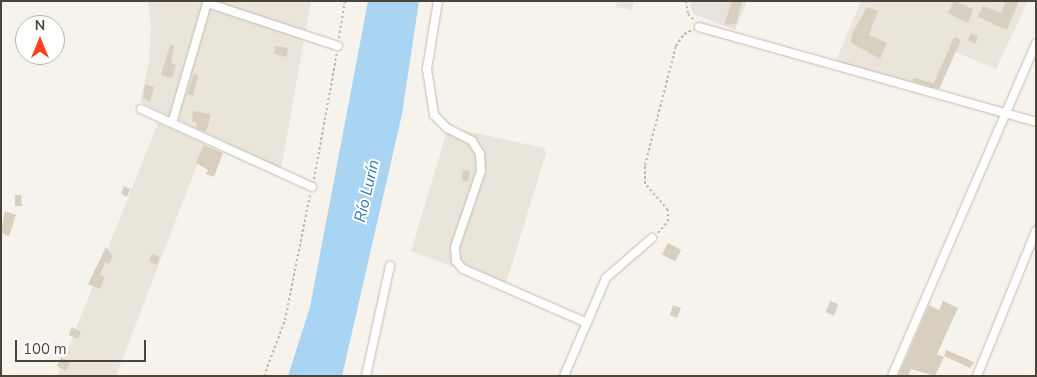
<!DOCTYPE html>
<html>
<head>
<meta charset="utf-8">
<style>
  body { margin:0 }
  #map { position:relative; width:1037px; height:377px; overflow:hidden; background:#f6f3ec; font-family:"Nunito Sans",sans-serif }
  div>[style] { position:absolute }
  .residential>* { inset:0; background:#eae5da }
  .industrial>* { inset:0; background:#e6e2dd }
  .water>* { inset:0; background:#a9d4f2 }
  .building>* { inset:0; background:#d8cfc1; transform-origin:0 0 }
  .path>* { height:2px; margin-top:-1px; transform-origin:0; background:repeating-linear-gradient(90deg,#c4b79f 0 2.5px,transparent 0 5px) }
  .roads { filter:drop-shadow(0 0 1px #c2bbae) drop-shadow(0 0 1px #c2bbae) }
  .minor>* { height:8px; margin:-4px; padding:0 4px; transform-origin:4px; border-radius:4px; background:#fff }
  span { translate:-50% -50%; white-space:nowrap; text-align:center; line-height:1.15; -webkit-text-stroke:4px #fff; paint-order:stroke }
  .water-label { font-size:16px; color:#2e7ab2; font-style:italic }
  .frame { position:absolute; inset:0; border:2px solid #4b4439; pointer-events:none }
  .north { position:absolute; left:15px; top:15px; width:50px; height:50px; box-sizing:border-box; background:#fff; border:1px solid #b7b4b0; border-radius:50%; rotate:0deg; font-size:14px; font-weight:700; line-height:20px; text-align:center; color:#4b4439 }
  .north::after { content:''; display:block; margin:auto; width:18px; height:22px; background:#fc3f1d; clip-path:polygon(50% 0,100% 100%,50% 72%,0 100%) }
  .scale { position:absolute; left:15px; top:340px; width:131px; height:22px; box-sizing:border-box; border:2px solid #4b4439; border-top:0; padding-left:6px; font-size:15px; line-height:18px; white-space:nowrap; color:#4b4439; -webkit-text-stroke:4px #fff; paint-order:stroke }
</style>
</head>
<body>
<div id="map">
  <div class="residential">
    <i style="clip-path:polygon(148px 1px,311px 1px,281px 169px,140px 102px,149px 62px,151px 24px)"></i>
    <i style="clip-path:polygon(617px 1px,634px 1px,632px 10px,616px 7px)"></i>
    <i style="clip-path:polygon(861px 1px,1028px 1px,996px 69px,955px 52px,938px 92px,835px 63px)"></i>
    <i style="clip-path:polygon(158px 123px,205px 144px,116px 376px,57px 376px)"></i>
    <i style="clip-path:polygon(448px 127px,544px 148px,546px 153px,505px 287px,411px 251px)"></i>
  </div>
  <div class="industrial">
    <i style="clip-path:polygon(692px 1px,747px 1px,735px 30px,694px 14px,690px 7px)"></i>
  </div>
  <div class="water">
    <i style="clip-path:polygon(368px 1px,419px 1px,402px 114px,342px 376px,288px 376px,310px 307px)"></i>
  </div>
  <div class="building">
    <i style="clip-path:polygon(732px 1px,742px 1px,736px 24px,724px 25px)"></i>
    <i style="clip-path:polygon(954px 1px,973px 9px,968px 23px,948px 13px)"></i>
    <i style="clip-path:polygon(1006px 1px,1019px 1px,1007px 30px,978px 17px,983px 6px,1001px 13px)"></i>
    <i style="clip-path:polygon(867px 7px,878px 11px,869px 35px,887px 43px,880px 59px,851px 43px,852px 34px)"></i>
    <i style="left:971px;top:33px;width:8px;height:8px;rotate:23deg"></i>
    <i style="clip-path:polygon(954px 37px,961px 40px,939px 89px,913px 81px,913px 78px,934px 83px)"></i>
    <i style="clip-path:polygon(170px 45px,174px 46px,171px 63px,176px 65px,172px 78px,161px 75px)"></i>
    <i style="clip-path:polygon(275px 46px,288px 48px,287px 57px,274px 54px)"></i>
    <i style="clip-path:polygon(194px 74px,198px 75px,193px 96px,187px 94px)"></i>
    <i style="clip-path:polygon(145px 84px,154px 87px,150px 102px,143px 98px)"></i>
    <i style="clip-path:polygon(193px 111px,211px 114px,206px 132px,196px 128px,197px 123px,192px 121px)"></i>
    <i style="clip-path:polygon(204px 145px,223px 153px,214px 177px,206px 174px,208px 170px,196px 163px)"></i>
    <i style="clip-path:polygon(463px 170px,470px 171px,468px 182px,462px 180px)"></i>
    <i style="clip-path:polygon(124px 186px,130px 189px,127px 197px,121px 194px)"></i>
    <i style="clip-path:polygon(15px 195px,21px 195px,22px 206px,15px 206px)"></i>
    <i style="clip-path:polygon(5px 211px,16px 215px,9px 236px,1px 233px)"></i>
    <i style="left:668px;top:243px;width:15px;height:13px;rotate:28deg"></i>
    <i style="clip-path:polygon(106px 247px,113px 256px,109px 264px,105px 262px,100px 275px,105px 277px,100px 289px,88px 284px)"></i>
    <i style="clip-path:polygon(152px 254px,160px 257px,157px 265px,149px 261px)"></i>
    <i style="left:830px;top:301px;width:9px;height:12px;rotate:21deg"></i>
    <i style="clip-path:polygon(943px 301px,958px 308px,937px 354px,944px 357px,935px 376px,911px 369px,908px 376px,898px 376px,929px 305px,939px 310px)"></i>
    <i style="clip-path:polygon(673px 305px,681px 308px,677px 318px,670px 315px)"></i>
    <i style="clip-path:polygon(72px 327px,81px 332px,78px 339px,69px 335px)"></i>
    <i style="clip-path:polygon(946px 350px,974px 362px,970px 368px,944px 356px)"></i>
    <i style="clip-path:polygon(61px 357px,70px 362px,66px 371px,57px 366px)"></i>
  </div>
  <div class="path">
    <i style="left:686px;top:1px;width:13px;rotate:81deg"></i>
    <i style="left:688px;top:14px;width:10px;rotate:45deg"></i>
    <i style="left:339px;top:38px;width:37px;rotate:-81deg"></i>
    <i style="left:314px;top:179px;width:128px;rotate:-79.7deg"></i>
    <i style="left:658px;top:233px;width:16px;rotate:-50deg"></i>
    <i style="left:668px;top:221px;width:11px;rotate:-90deg"></i>
    <i style="left:668px;top:210px;width:35px;rotate:-131deg"></i>
    <i style="left:645px;top:184px;width:19px;rotate:-90deg"></i>
    <i style="left:645px;top:165px;width:123px;rotate:-75.4deg"></i>
    <i style="left:676px;top:46px;width:14px;rotate:-56deg"></i>
    <i style="left:684px;top:34px;width:10px;rotate:-24deg"></i>
    <i style="left:264px;top:376px;width:60px;rotate:-69.4deg"></i>
    <i style="left:285px;top:320px;width:127px;rotate:-78.7deg"></i>
  </div>
  <div class="roads">
    <div class="minor">
      <i style="left:438px;top:1px;width:69px;rotate:99.2deg"></i>
      <i style="left:427px;top:69px;width:47px;rotate:81.3deg"></i>
      <i style="left:434px;top:115px;width:18px;rotate:45deg"></i>
      <i style="left:447px;top:128px;width:28px;rotate:27deg"></i>
      <i style="left:472px;top:141px;width:15px;rotate:58deg"></i>
      <i style="left:480px;top:154px;width:17px;rotate:87deg"></i>
      <i style="left:481px;top:171px;width:80px;rotate:108.9deg"></i>
      <i style="left:455px;top:247px;width:14px;rotate:86deg"></i>
      <i style="left:456px;top:261px;width:11px;rotate:49deg"></i>
      <i style="left:463px;top:269px;width:133px;rotate:23.5deg"></i>
      <i style="left:699px;top:27px;width:350px;rotate:15.7deg"></i>
      <i style="left:141px;top:109px;width:188px;rotate:24.5deg"></i>
      <i style="left:172px;top:123px;width:125px;rotate:-73.7deg"></i>
      <i style="left:207px;top:3px;width:138px;rotate:18.2deg"></i>
      <i style="left:366px;top:376px;width:113px;rotate:-77.7deg"></i>
      <i style="left:564px;top:376px;width:107px;rotate:-66.8deg"></i>
      <i style="left:606px;top:278px;width:61px;rotate:-41deg"></i>
      <i style="left:892px;top:376px;width:363px;rotate:-66.6deg"></i>
      <i style="left:977px;top:376px;width:157px;rotate:-67.9deg"></i>
    </div>
  </div>
  <div class="water-label">
    <span style="left:367px;top:191px;rotate:-77deg">Río Lurín</span>
  </div>
  <div class="frame"></div>
  <div class="north">N</div>
  <div class="scale">100 m</div>
</div>
</body>
</html>
